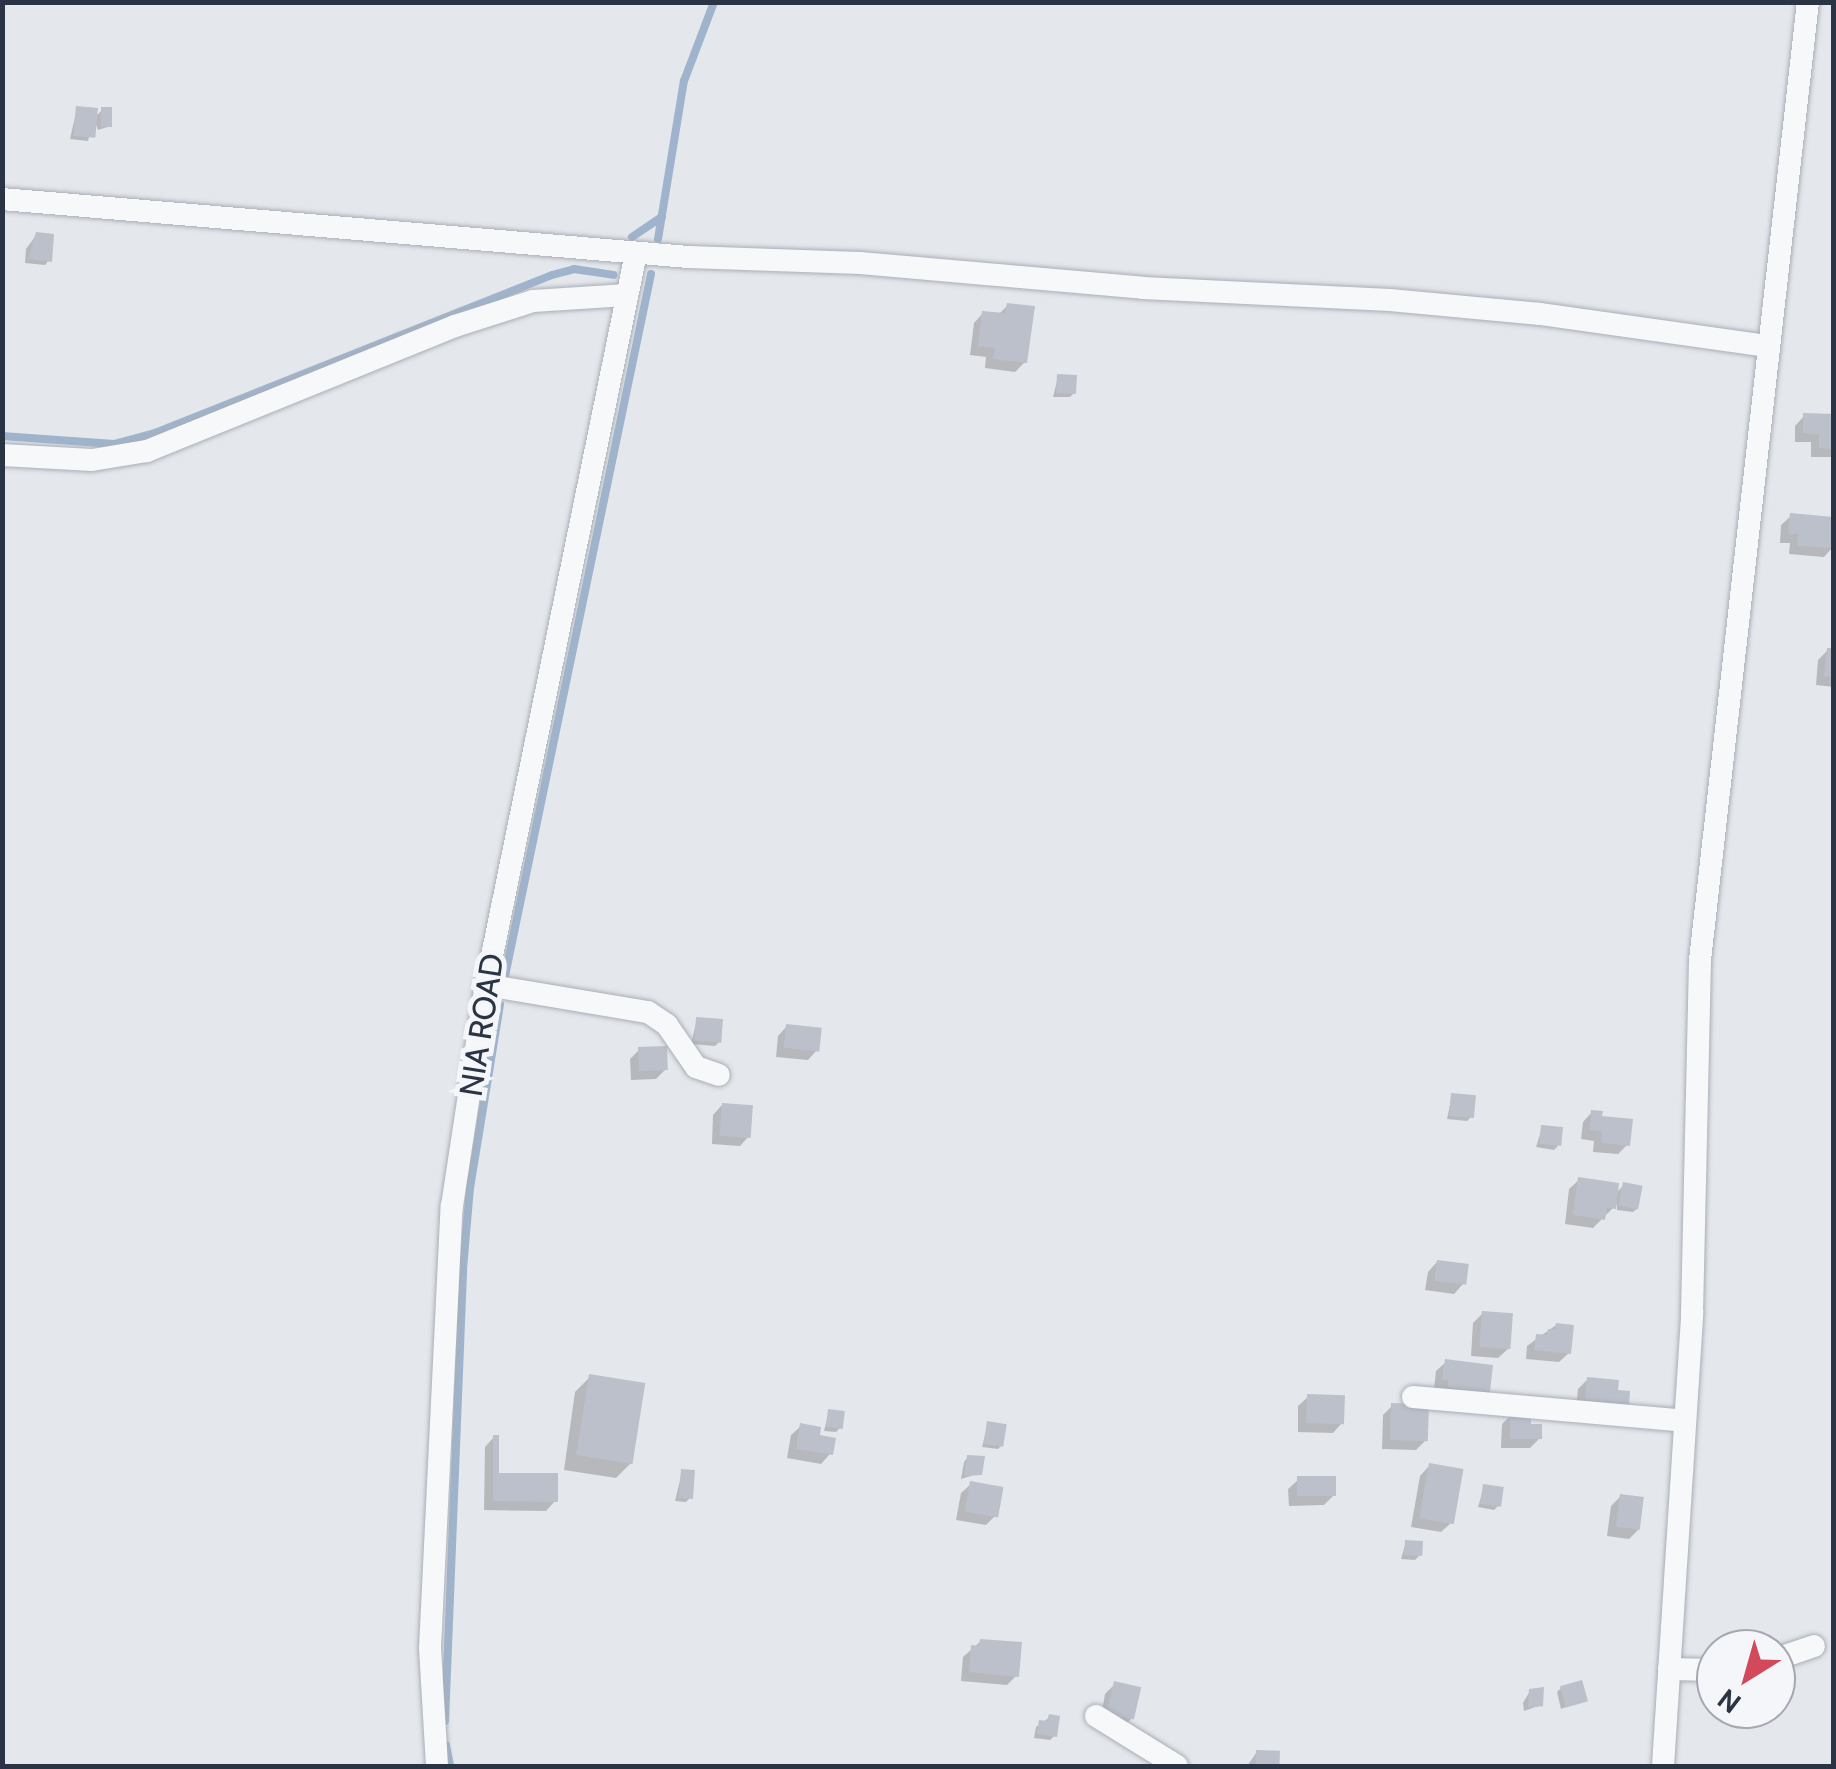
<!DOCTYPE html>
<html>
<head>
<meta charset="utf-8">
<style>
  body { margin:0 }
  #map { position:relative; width:1836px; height:1769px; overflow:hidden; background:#e4e7ec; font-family:Cabin,sans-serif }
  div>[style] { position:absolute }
  .shadow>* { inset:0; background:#0003 }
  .stream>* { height:8px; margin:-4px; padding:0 4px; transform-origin:4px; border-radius:4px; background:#9fb4cc }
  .building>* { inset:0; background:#bbc0ca; transform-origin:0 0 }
  .roads { filter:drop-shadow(0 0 2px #a9aeb7) drop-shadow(0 0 2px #a9aeb7) }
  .minor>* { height:22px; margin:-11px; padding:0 11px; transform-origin:11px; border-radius:11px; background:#f7f8fa }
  span { translate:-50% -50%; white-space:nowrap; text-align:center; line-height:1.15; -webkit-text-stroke:10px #f4f6f9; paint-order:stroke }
  .street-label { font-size:32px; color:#2b3445 }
  .frame { position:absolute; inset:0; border:5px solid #2b3445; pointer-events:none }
  .north { position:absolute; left:1696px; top:1629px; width:100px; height:100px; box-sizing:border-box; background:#f4f6f9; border:2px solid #a4a8b1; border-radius:50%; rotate:217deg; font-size:28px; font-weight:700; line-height:40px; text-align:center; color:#2b3445 }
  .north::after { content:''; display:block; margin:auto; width:35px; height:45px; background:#d1495b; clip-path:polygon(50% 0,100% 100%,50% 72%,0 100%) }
</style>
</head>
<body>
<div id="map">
  <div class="shadow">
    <i style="clip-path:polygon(77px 108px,95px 117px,102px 110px,111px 126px,98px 130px,94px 119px,88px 141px,70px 139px)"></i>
    <i style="clip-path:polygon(37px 234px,49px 260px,45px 265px,25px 263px,26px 249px)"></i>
    <i style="clip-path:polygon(1008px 305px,1025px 362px,1015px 372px,985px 368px,986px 357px,970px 355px,974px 323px,983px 313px,998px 315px)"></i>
    <i style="clip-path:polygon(1058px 377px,1074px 393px,1070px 397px,1053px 397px)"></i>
    <i style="clip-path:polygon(1804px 416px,1834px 416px,1834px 457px,1811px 457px,1811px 442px,1795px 442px,1795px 426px)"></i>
    <i style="clip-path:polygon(1791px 516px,1833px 547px,1824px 557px,1789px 554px,1790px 543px,1780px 543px,1781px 525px)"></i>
    <i style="clip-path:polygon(1828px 650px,1834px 651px,1834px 687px,1816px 685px,1818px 660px)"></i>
    <i style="clip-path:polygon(697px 1019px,719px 1042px,715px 1046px,691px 1044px)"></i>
    <i style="clip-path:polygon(787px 1026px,817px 1050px,808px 1060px,776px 1057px,778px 1036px)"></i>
    <i style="clip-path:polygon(640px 1049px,666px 1069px,656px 1079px,631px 1080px,630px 1059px)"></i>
    <i style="clip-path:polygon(1452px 1095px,1471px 1117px,1467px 1121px,1447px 1119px)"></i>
    <i style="clip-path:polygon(722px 1105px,749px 1136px,740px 1146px,712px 1144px,713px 1115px)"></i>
    <i style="clip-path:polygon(1592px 1112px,1628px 1144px,1618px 1154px,1593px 1152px,1594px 1141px,1581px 1139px,1583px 1122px)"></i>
    <i style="clip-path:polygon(1542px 1128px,1558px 1146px,1554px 1150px,1536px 1147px)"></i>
    <i style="clip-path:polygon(1579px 1180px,1616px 1193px,1624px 1185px,1638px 1208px,1633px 1212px,1617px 1210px,1617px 1204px,1593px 1228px,1565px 1224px,1569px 1189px)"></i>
    <i style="clip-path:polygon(1437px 1262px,1463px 1284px,1454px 1294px,1425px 1290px,1428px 1272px)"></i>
    <i style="clip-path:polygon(1483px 1313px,1508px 1349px,1498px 1358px,1471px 1356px,1473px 1323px)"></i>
    <i style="clip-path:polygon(1556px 1325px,1569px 1353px,1559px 1362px,1526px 1359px,1527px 1346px)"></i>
    <i style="clip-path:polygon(1446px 1362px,1486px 1400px,1434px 1389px,1436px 1371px)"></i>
    <i style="clip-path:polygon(590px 1377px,631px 1463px,616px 1478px,564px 1470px,575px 1392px)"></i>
    <i style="clip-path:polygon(1588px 1379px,1617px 1382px,1576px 1410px,1578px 1389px)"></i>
    <i style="clip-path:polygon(1308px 1397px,1342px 1423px,1333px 1433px,1298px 1432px,1298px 1406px)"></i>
    <i style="clip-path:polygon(1392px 1406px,1426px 1440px,1416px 1450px,1382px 1449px,1383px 1415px)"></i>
    <i style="clip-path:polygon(829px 1411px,840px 1428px,836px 1432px,824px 1431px)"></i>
    <i style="clip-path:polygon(1511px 1415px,1540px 1438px,1530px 1448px,1501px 1448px,1502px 1424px)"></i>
    <i style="clip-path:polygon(988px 1424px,1002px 1445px,998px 1449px,982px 1447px)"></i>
    <i style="clip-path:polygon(801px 1426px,830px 1454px,821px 1464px,787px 1458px,791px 1435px)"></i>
    <i style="clip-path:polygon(494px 1437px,497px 1475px,555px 1501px,546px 1511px,484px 1510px,485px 1447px)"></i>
    <i style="clip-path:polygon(968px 1457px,980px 1473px,961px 1479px,964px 1462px)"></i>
    <i style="clip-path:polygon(1429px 1466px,1451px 1523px,1441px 1532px,1411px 1527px,1420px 1476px)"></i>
    <i style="clip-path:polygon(682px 1472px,690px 1498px,686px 1502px,675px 1501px)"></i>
    <i style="clip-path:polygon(1298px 1480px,1334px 1495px,1324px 1505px,1289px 1506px,1288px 1489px)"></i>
    <i style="clip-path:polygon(971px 1484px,996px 1515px,986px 1525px,956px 1520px,961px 1493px)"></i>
    <i style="clip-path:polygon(1484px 1487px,1498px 1506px,1494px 1510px,1478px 1507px)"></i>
    <i style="clip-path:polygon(1620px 1497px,1639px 1529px,1629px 1539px,1607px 1536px,1611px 1506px)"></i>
    <i style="clip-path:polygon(1406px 1542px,1419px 1556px,1415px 1560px,1401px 1559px)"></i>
    <i style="clip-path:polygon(981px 1641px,1017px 1675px,1007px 1685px,961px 1681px,963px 1657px)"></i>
    <i style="clip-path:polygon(1115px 1684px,1133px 1717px,1123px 1727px,1100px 1722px,1105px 1694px)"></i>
    <i style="clip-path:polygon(1561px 1688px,1585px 1700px,1561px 1709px,1557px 1692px)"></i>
    <i style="clip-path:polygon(1530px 1691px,1541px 1705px,1524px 1711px,1523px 1703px)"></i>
    <i style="clip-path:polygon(1050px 1717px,1054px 1736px,1050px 1740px,1034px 1738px,1036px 1727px)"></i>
    <i style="clip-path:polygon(1257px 1752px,1278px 1754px,1277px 1766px,1247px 1766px)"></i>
  </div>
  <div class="stream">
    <i style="left:632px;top:237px;width:36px;rotate:-34deg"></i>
    <i style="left:658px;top:239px;width:160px;rotate:-80.7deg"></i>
    <i style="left:684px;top:81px;width:85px;rotate:-69.2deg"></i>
    <i style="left:2px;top:436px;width:112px;rotate:4.1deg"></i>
    <i style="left:114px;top:444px;width:42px;rotate:-15deg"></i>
    <i style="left:155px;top:433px;width:427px;rotate:-21.7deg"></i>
    <i style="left:552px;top:275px;width:23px;rotate:-15deg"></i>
    <i style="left:574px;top:269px;width:40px;rotate:8.5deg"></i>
    <i style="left:505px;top:976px;width:717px;rotate:-78.25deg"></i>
    <i style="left:445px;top:1721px;width:452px;rotate:-87.7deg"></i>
    <i style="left:463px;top:1269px;width:81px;rotate:-85.1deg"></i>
    <i style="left:470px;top:1188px;width:186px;rotate:-80.7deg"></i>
    <i style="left:446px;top:1745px;width:21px;rotate:79deg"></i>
  </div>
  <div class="building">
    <i style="left:76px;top:106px;width:22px;height:30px;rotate:5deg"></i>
    <i style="left:101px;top:107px;width:11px;height:20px"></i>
    <i style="clip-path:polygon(36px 232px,54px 234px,52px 262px,28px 259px)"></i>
    <i style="clip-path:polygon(1007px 303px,1035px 306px,1027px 363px,993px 359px,995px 348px,978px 346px,982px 311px,1005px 313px)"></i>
    <i style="left:1057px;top:374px;width:20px;height:19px;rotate:3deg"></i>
    <i style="clip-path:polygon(1803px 413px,1834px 414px,1834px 449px,1819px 448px,1819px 434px,1803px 433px)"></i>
    <i style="clip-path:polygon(1790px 513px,1834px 517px,1834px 548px,1797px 546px,1798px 534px,1788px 534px)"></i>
    <i style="clip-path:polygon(1827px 648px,1834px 648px,1834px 677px,1824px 676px)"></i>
    <i style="left:696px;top:1017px;width:27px;height:24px;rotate:4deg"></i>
    <i style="left:786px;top:1024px;width:36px;height:24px;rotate:6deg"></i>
    <i style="left:667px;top:1046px;width:24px;height:29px;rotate:88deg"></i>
    <i style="left:1451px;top:1093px;width:25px;height:23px;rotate:5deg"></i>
    <i style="left:722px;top:1103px;width:31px;height:33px;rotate:4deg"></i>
    <i style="clip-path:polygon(1591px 1110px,1603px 1111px,1602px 1116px,1633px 1119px,1630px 1146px,1601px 1143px,1602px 1132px,1590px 1130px)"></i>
    <i style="left:1541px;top:1125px;width:22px;height:19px;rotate:5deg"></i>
    <i style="clip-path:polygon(1578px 1177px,1619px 1183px,1616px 1209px,1607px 1208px,1605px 1220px,1573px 1215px)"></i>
    <i style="left:1623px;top:1182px;width:20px;height:24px;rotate:11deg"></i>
    <i style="left:1437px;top:1260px;width:32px;height:21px;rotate:7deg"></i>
    <i style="left:1482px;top:1311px;width:31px;height:36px;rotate:4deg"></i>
    <i style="clip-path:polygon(1556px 1323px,1574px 1325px,1571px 1354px,1534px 1350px,1536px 1334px,1547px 1335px,1548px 1329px,1555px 1330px)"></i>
    <i style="clip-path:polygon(1445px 1359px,1493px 1365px,1489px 1401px,1465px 1399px,1466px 1390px,1448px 1387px,1448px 1380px,1442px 1380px)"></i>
    <i style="left:589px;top:1374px;width:57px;height:82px;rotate:9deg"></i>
    <i style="clip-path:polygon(1587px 1377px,1619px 1380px,1618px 1390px,1630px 1391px,1629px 1406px,1585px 1401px)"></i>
    <i style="left:1307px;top:1394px;width:38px;height:29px;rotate:2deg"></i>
    <i style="left:1391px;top:1403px;width:38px;height:37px;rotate:2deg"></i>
    <i style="left:828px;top:1409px;width:17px;height:18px;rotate:7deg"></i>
    <i style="clip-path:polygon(1510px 1412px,1531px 1412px,1531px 1424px,1542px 1424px,1542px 1439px,1510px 1439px)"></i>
    <i style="left:987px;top:1421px;width:20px;height:23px;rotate:9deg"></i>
    <i style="clip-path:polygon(800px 1423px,821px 1427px,820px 1435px,836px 1438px,833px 1455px,796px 1449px)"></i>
    <i style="clip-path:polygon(493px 1435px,499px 1435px,499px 1473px,558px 1473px,558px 1502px,493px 1501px)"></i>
    <i style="clip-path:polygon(967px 1455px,985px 1456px,982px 1475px,964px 1476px)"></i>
    <i style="left:1429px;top:1463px;width:35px;height:56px;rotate:10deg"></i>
    <i style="left:681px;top:1469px;width:14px;height:29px;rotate:4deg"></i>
    <i style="left:1336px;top:1476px;width:20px;height:39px;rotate:90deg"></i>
    <i style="left:970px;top:1481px;width:34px;height:31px;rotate:10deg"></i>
    <i style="left:1483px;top:1484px;width:21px;height:20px;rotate:8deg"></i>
    <i style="left:1620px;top:1494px;width:24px;height:33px;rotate:7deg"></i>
    <i style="left:1405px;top:1540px;width:18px;height:15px;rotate:3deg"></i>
    <i style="clip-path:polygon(980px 1639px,1022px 1642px,1019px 1677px,969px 1672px,971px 1645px,979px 1646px)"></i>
    <i style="left:1582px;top:1680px;width:22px;height:23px;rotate:74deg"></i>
    <i style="left:1114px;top:1681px;width:28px;height:33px;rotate:13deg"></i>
    <i style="clip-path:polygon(1544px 1687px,1543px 1706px,1528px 1708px,1529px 1689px)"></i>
    <i style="clip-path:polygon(1049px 1714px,1060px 1716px,1057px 1737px,1037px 1734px,1039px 1720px,1047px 1721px)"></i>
    <i style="left:1256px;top:1750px;width:24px;height:16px;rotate:2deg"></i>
  </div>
  <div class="roads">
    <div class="minor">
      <i style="left:2px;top:199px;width:689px;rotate:4.83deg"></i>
      <i style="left:689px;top:257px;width:171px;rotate:2deg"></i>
      <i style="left:860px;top:263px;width:284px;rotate:5deg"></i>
      <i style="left:1143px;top:288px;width:247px;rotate:2.8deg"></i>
      <i style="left:1390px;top:300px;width:151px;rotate:5.3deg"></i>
      <i style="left:1540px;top:314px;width:230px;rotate:8deg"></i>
      <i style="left:2px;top:455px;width:90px;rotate:3.2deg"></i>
      <i style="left:92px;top:460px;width:56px;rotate:-9.3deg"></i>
      <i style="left:147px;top:451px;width:332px;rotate:-22.1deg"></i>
      <i style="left:455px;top:326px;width:82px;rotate:-17.8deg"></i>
      <i style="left:533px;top:301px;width:94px;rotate:-3.7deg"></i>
      <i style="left:486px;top:985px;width:164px;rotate:9.5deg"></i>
      <i style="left:648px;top:1012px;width:23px;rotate:34deg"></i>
      <i style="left:667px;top:1025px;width:51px;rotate:55.4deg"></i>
      <i style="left:696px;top:1067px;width:24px;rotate:19deg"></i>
      <i style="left:1413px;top:1397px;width:273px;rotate:5deg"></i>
      <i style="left:1776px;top:1659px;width:40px;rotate:-18.9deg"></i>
      <i style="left:1669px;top:1669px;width:47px;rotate:1.2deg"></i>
      <i style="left:1096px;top:1716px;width:95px;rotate:31.7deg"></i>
      <i style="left:437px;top:1766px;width:118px;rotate:-93.4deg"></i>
      <i style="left:430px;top:1648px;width:443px;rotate:-87.2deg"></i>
      <i style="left:452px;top:1206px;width:224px;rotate:-81.3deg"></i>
      <i style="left:486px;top:985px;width:747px;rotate:-78.42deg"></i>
      <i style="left:1663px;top:1766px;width:454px;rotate:-86.3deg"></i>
      <i style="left:1692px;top:1313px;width:353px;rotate:-88.7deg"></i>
      <i style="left:1700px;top:960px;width:964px;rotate:-83.57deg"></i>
    </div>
  </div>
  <div class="street-label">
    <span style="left:482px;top:1025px;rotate:-81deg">NIA ROAD</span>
  </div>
  <div class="frame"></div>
  <div class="north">N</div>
</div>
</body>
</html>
